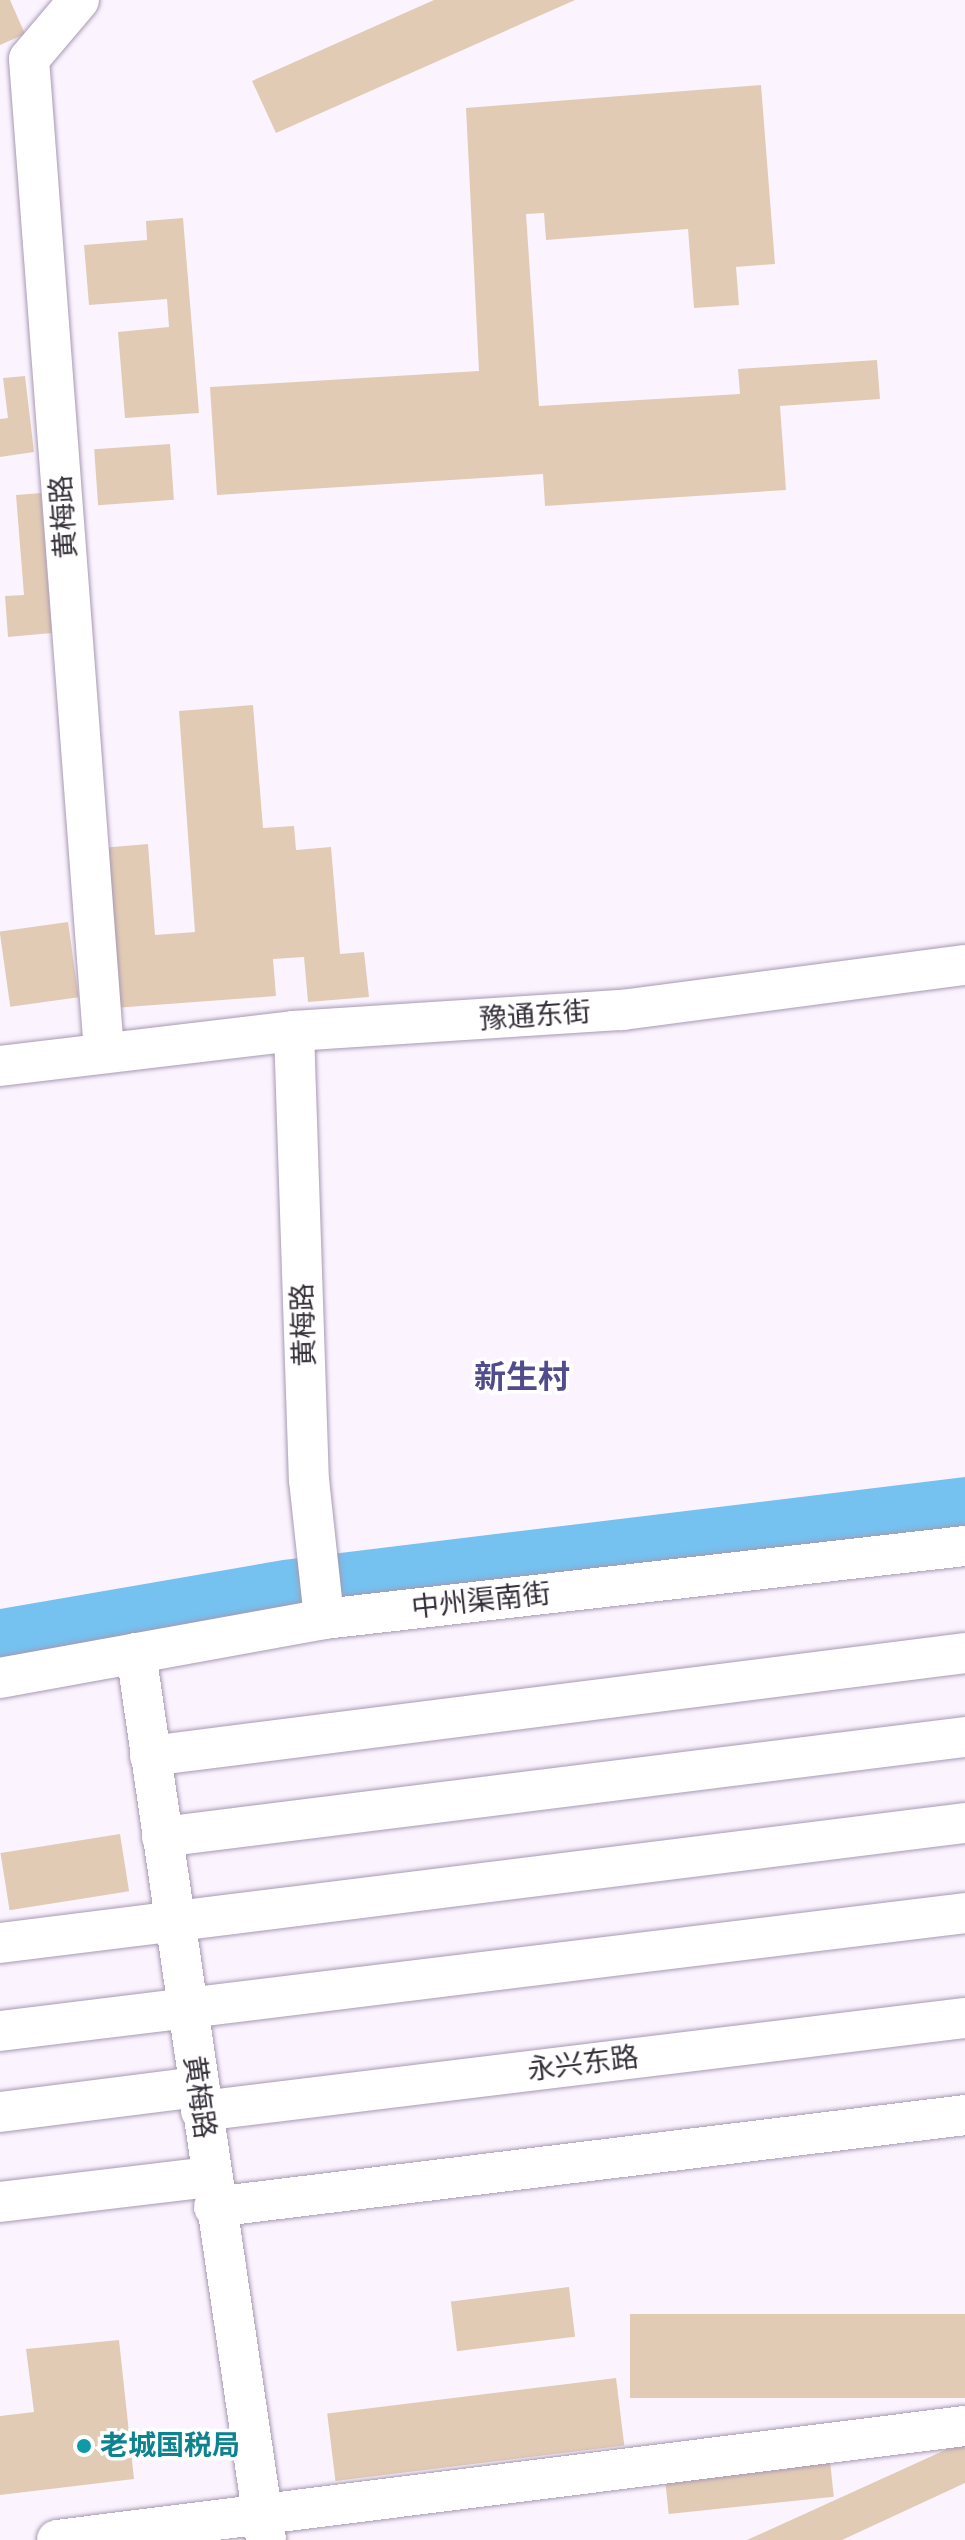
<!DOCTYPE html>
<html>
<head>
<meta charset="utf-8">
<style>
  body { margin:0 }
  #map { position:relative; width:965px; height:2540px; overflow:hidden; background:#fbf4ff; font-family:Raleway,"Noto Sans SC",sans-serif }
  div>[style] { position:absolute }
  .water>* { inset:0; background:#75c1ef }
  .building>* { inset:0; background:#e2cbb5; transform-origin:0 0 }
  .roads { filter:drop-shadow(0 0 2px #a899b2) drop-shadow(0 0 2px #a899b2) }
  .minor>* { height:40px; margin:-20px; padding:0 20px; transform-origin:20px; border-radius:20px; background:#fff }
  .dots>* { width:22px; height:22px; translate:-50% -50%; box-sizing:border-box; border:4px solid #fff; border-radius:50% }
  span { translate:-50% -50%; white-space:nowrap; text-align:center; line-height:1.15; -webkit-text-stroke:7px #fff; paint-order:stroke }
  .street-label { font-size:28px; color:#36303a }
  .culture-label { font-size:28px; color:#0d838f; font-weight:700 }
  .left { translate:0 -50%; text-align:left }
  .quarter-label { font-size:32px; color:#514d8c; font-weight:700 }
</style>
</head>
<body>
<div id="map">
  <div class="water">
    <i style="clip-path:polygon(965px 1477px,965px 1529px,0 1660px,0 1609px,283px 1560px)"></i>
  </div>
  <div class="building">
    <i style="clip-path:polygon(0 0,10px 0,25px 34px,0 45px)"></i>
    <i style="clip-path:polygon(434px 0,575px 0,276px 133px,252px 81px)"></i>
    <i style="clip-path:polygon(761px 85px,775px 264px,736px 267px,739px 305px,694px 308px,688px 229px,546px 240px,544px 213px,526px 214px,539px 406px,740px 394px,738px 369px,877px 360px,880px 399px,780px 406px,786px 490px,545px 506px,543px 474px,217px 495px,210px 387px,479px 371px,466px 108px)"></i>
    <i style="clip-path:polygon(183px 218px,199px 413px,125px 418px,118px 332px,169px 327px,167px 299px,89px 305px,84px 245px,147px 240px,146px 221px)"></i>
    <i style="clip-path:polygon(25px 376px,34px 452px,0 457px,0 419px,8px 418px,3px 378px)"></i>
    <i style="left:170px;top:444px;width:56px;height:76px;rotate:86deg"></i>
    <i style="clip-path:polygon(41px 493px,52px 633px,8px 637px,5px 596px,24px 595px,16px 495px)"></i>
    <i style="clip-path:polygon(253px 705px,263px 828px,294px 826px,296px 850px,331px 847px,340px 954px,364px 952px,369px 997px,308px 1002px,304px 957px,273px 959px,276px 996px,114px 1008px,101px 848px,148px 844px,155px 935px,195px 932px,179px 711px)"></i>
    <i style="left:68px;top:922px;width:76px;height:69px;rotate:82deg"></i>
    <i style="left:120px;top:1834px;width:58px;height:121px;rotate:81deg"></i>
    <i style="left:569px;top:2287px;width:50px;height:119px;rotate:83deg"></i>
    <i style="left:965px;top:2314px;width:84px;height:335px;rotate:90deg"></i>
    <i style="clip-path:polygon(119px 2340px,134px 2479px,0 2495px,0 2416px,34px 2412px,26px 2349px)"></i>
    <i style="left:616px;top:2378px;width:68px;height:291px;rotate:83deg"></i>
    <i style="clip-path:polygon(965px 2441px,965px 2483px,842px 2540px,747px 2540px)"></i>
    <i style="left:829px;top:2451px;width:46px;height:166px;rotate:84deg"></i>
  </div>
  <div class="roads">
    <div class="minor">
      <i style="left:79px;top:0;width:77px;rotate:130.3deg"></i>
      <i style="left:29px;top:59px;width:996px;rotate:85.68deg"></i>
      <i style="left:294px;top:1031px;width:449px;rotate:88.1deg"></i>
      <i style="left:309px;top:1480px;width:140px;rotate:83.8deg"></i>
      <i style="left:0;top:1066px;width:296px;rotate:-6.8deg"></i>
      <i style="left:294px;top:1031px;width:329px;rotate:-3.7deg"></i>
      <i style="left:622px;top:1010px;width:346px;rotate:-7.5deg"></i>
      <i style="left:136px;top:1653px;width:896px;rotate:81.66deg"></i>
      <i style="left:0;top:1678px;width:329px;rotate:-10.3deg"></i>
      <i style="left:324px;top:1619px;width:645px;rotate:-6.5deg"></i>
      <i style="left:150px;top:1756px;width:821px;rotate:-7.2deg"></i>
      <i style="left:162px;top:1837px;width:809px;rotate:-7.1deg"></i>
      <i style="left:0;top:1943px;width:972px;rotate:-7.09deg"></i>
      <i style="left:0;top:2031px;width:972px;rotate:-6.97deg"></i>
      <i style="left:201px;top:2111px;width:770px;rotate:-6.94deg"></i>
      <i style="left:0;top:2112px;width:200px;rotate:-7.2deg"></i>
      <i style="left:0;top:2202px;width:211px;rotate:-6.8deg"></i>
      <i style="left:214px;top:2207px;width:757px;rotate:-6.98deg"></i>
      <i style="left:57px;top:2540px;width:915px;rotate:-7.16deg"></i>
    </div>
  </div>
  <div class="dots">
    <i style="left:84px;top:2446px;background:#0f9aa8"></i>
  </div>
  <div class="street-label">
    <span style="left:64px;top:517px;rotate:-94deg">黄梅路</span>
    <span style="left:535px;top:1016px;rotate:-4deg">豫通东街</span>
    <span style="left:304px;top:1325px;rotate:-92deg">黄梅路</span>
    <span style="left:481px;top:1601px;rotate:-6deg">中州渠南街</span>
    <span style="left:583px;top:2064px;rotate:-7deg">永兴东路</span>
    <span style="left:199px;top:2097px;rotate:82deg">黄梅路</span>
  </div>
  <div class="culture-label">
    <span class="left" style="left:100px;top:2446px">老城国税局</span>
  </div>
  <div class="quarter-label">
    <span style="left:522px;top:1377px">新生村</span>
  </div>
</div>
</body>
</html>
